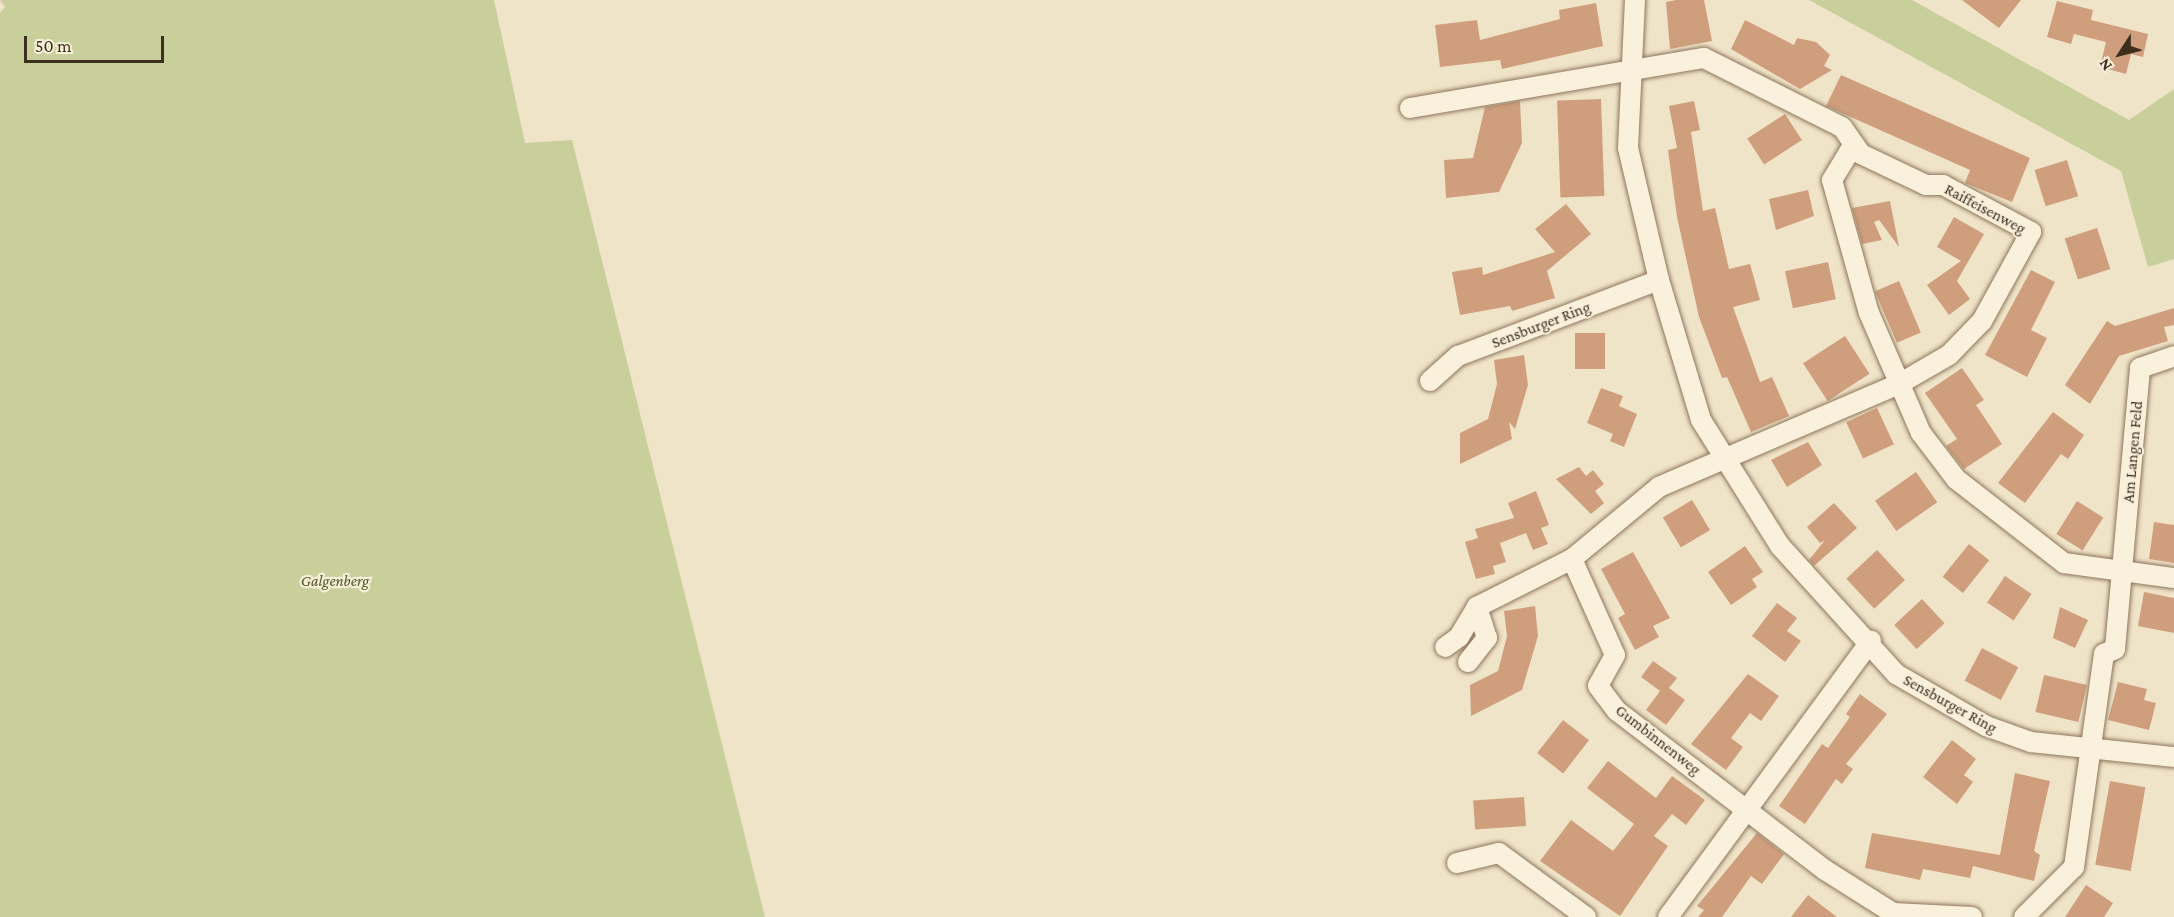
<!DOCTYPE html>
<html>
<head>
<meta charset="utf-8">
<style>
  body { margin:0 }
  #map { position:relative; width:2174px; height:917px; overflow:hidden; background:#f0e4c8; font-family:"Crimson Pro",serif }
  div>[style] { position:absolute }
  .green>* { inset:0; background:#c9cf9b }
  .building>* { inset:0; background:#cf9f7d; transform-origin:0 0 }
  .roads { filter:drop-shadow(0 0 2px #8d765c) drop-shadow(0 0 2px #8d765c) }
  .minor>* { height:20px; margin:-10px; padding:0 10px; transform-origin:10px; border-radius:10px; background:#faf1dc }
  span { translate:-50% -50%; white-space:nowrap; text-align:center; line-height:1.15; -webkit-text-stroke:4.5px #f7eed8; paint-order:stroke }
  .street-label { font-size:16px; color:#3d2e20 }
  .park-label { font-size:16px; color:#4d5a26; font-style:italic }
  .north { position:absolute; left:2090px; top:24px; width:60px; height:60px; -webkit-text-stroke:4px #f7eed8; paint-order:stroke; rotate:234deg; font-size:16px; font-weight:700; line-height:24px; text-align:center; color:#3d2e20 }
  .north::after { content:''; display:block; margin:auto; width:21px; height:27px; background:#3d2e20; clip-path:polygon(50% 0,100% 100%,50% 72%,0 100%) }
  .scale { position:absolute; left:24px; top:36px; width:140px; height:27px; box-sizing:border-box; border:3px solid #3d2e20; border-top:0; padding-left:8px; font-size:18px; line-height:21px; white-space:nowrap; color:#3d2e20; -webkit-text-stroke:4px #f7eed8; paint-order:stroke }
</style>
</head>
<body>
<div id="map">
  <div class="green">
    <i style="clip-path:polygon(0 0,494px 0,525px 143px,572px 140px,765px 917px,0 917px,0 13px,5px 7px)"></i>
    <i style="clip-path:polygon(1809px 0,1912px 0,2129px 120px,2174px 89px,2174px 259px,2148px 267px,2121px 171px)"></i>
  </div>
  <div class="building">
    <i style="clip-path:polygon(1676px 0,1704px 0,1712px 41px,1670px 49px,1666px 2px)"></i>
    <i style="clip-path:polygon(1962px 0,2021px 0,1999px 28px)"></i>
    <i style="clip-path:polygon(2057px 1px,2093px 10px,2091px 20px,2148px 34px,2143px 57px,2131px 54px,2126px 74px,2100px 67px,2106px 42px,2074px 34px,2071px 44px,2047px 37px)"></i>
    <i style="clip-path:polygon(1596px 3px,1603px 46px,1502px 69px,1500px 60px,1440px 67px,1435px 25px,1477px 20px,1480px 40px,1560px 19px,1559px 10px)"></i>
    <i style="clip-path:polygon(1745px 20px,1794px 45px,1797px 38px,1816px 42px,1830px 55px,1824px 66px,1832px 70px,1800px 89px,1731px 49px)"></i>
    <i style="clip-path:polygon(1841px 75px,2030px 158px,2012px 202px,1965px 183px,1970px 170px,1826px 106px)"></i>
    <i style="left:1601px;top:99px;width:97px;height:44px;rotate:88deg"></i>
    <i style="clip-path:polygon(1520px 101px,1522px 143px,1499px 192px,1446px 198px,1444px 160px,1473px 158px,1485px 107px)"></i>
    <i style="clip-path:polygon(1694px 101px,1700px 130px,1691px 132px,1703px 211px,1715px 208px,1729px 269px,1750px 264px,1760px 300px,1733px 307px,1760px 382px,1772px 377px,1789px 416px,1751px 432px,1727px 377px,1722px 378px,1699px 317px,1677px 217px,1668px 150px,1677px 148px,1669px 106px)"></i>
    <i style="left:1785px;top:114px;width:31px;height:45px;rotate:57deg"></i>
    <i style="left:2067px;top:160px;width:38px;height:34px;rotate:73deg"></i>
    <i style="clip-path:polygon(1808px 190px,1814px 216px,1776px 230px,1769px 199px)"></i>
    <i style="clip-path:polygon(1890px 201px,1899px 247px,1879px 220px,1874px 222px,1882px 240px,1862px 244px,1852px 208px)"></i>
    <i style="clip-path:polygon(1566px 204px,1591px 234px,1547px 271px,1555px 298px,1512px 311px,1510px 306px,1460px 315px,1452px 272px,1482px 267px,1483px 275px,1555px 252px,1535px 229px)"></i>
    <i style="clip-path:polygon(1954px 217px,1984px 234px,1957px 281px,1970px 299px,1949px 315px,1927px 285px,1961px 261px,1937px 247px)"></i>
    <i style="left:2097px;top:228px;width:43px;height:34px;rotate:72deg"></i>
    <i style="left:1828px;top:262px;width:38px;height:44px;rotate:78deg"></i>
    <i style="clip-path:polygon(2031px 270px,2055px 282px,2031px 330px,2047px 338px,2027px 377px,1985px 355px)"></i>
    <i style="left:1899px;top:281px;width:56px;height:26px;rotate:67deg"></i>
    <i style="clip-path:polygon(2174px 308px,2174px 325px,2164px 327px,2168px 341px,2119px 356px,2090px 404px,2065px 385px,2107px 321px,2115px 326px)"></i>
    <i style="left:1575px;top:333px;width:30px;height:36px"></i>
    <i style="left:1845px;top:336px;width:45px;height:50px;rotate:57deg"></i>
    <i style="clip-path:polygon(1524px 355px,1528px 385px,1515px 429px,1509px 422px,1512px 439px,1460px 464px,1460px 433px,1488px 419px,1497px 384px,1494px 360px)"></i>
    <i style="clip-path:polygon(1962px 368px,1984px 400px,1976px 405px,2002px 444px,1964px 469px,1946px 446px,1957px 439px,1925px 393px)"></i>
    <i style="clip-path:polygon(1601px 388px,1623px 396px,1619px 406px,1637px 414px,1624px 447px,1610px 441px,1613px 434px,1587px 423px)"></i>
    <i style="left:1877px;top:408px;width:40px;height:34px;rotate:65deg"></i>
    <i style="clip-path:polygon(2053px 412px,2084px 435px,2068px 459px,2061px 454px,2025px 503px,1998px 483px)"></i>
    <i style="clip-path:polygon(1808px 442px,1822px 465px,1787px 487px,1771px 460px)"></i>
    <i style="clip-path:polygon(1579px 467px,1586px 476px,1593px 470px,1604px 484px,1595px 491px,1604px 503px,1591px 514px,1556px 479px)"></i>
    <i style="left:1916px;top:472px;width:37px;height:50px;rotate:55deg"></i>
    <i style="clip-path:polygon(1536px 491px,1549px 525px,1541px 528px,1548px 544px,1533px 550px,1526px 533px,1500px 543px,1506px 562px,1493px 566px,1495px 574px,1476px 579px,1465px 542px,1478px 538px,1475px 529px,1514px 518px,1508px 503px)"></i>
    <i style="left:1692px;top:500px;width:35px;height:34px;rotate:59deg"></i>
    <i style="left:2077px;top:501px;width:31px;height:39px;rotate:32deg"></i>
    <i style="clip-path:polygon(1834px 503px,1857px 528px,1814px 566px,1809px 560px,1825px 540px,1820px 543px,1807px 527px)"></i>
    <i style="clip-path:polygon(2154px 522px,2174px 525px,2174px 563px,2149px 559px)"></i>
    <i style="left:1969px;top:544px;width:26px;height:42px;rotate:39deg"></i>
    <i style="clip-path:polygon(1745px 546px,1763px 572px,1752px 579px,1757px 587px,1731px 605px,1708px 572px)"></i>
    <i style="left:1877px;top:550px;width:41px;height:42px;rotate:47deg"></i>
    <i style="clip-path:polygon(1633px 552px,1670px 618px,1653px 626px,1659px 637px,1635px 650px,1618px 618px,1625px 614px,1601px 569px)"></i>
    <i style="left:2005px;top:576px;width:32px;height:32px;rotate:34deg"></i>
    <i style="clip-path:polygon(2144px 592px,2174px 598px,2174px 633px,2138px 626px)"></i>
    <i style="left:1922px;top:599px;width:33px;height:38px;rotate:47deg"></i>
    <i style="clip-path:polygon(1777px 603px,1797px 618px,1787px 631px,1801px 641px,1785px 662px,1752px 636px)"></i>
    <i style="clip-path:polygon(1535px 606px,1538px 636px,1522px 690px,1471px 716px,1470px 685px,1498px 671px,1507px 636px,1504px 611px)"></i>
    <i style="clip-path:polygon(2060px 607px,2088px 620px,2075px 648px,2053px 638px)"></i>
    <i style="left:1982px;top:648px;width:41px;height:37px;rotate:28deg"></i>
    <i style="clip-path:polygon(1653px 661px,1677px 678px,1669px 688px,1685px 700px,1666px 725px,1646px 710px,1660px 691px,1641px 677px)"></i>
    <i style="clip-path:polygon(1748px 674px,1779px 696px,1761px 721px,1750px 713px,1731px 738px,1743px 747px,1726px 770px,1691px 744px)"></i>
    <i style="left:2044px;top:675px;width:44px;height:38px;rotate:13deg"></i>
    <i style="clip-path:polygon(2118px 682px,2147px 689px,2144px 700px,2156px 703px,2149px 730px,2108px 720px)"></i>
    <i style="clip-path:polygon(1860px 694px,1887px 714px,1846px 764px,1853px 769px,1842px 784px,1836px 779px,1805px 824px,1779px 806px,1822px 744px,1828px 748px,1850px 717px,1846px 714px)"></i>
    <i style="left:1563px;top:720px;width:33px;height:42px;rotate:38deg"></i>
    <i style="clip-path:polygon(1952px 740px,1976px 759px,1964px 775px,1973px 782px,1957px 804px,1923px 777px)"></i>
    <i style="clip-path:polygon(1608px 761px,1656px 798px,1672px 776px,1705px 800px,1686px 825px,1672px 814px,1654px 836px,1668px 846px,1620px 916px,1540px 861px,1571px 820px,1613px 851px,1634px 824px,1587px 788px)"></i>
    <i style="clip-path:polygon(2015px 773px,2050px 781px,2034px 851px,2040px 855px,2034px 881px,1973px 866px,1970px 878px,1923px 869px,1920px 880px,1865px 868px,1872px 833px,2000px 855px)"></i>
    <i style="left:2110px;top:781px;width:36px;height:85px;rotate:10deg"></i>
    <i style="left:1524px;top:797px;width:29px;height:51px;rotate:86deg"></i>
    <i style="clip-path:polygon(1757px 833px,1784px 854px,1762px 884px,1751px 876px,1722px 917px,1698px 917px,1704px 910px,1697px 906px)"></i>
    <i style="clip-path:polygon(2086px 885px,2113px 903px,2104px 917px,2065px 917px)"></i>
    <i style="clip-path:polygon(1808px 895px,1837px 917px,1791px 917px)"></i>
  </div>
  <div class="roads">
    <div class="minor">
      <i style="left:1635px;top:0;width:148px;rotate:92.7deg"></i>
      <i style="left:1628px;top:148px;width:136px;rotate:76.8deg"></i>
      <i style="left:1659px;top:280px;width:146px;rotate:73.3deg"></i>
      <i style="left:1701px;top:420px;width:149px;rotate:57.9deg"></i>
      <i style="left:1780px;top:546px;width:173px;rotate:47.8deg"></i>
      <i style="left:1896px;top:674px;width:104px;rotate:30deg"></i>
      <i style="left:1986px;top:726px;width:48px;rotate:19.6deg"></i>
      <i style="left:2031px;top:742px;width:144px;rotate:6deg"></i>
      <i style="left:1410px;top:108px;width:298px;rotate:-9.7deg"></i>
      <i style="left:1704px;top:58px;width:154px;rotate:26.6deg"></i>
      <i style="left:1842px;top:127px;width:33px;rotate:55deg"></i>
      <i style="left:1861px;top:154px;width:72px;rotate:25.5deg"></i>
      <i style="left:1926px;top:185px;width:17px"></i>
      <i style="left:1943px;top:185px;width:100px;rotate:28.1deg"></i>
      <i style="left:2031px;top:232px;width:102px;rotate:118.8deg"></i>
      <i style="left:1982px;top:321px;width:47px;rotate:134.1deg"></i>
      <i style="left:1949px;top:355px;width:58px;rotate:149.9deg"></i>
      <i style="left:1899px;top:384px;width:261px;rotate:156.8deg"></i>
      <i style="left:1659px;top:487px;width:113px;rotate:140.4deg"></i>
      <i style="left:1572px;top:559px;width:106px;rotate:153.2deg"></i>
      <i style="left:1477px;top:607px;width:35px;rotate:121deg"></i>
      <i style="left:1459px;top:637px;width:17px;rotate:144deg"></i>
      <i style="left:1852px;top:147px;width:39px;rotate:121deg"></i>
      <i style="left:1832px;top:180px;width:138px;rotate:74.5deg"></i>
      <i style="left:1869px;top:313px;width:131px;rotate:66.6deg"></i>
      <i style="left:1921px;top:433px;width:58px;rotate:52.7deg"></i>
      <i style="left:1956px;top:479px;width:137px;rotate:37.9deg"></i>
      <i style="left:2064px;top:563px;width:111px;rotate:7.8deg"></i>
      <i style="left:1430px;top:381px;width:38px;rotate:-42deg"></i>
      <i style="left:1458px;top:356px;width:215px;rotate:-20.7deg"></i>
      <i style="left:1572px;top:559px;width:105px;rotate:65.9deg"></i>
      <i style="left:1615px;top:655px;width:35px;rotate:119deg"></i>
      <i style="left:1598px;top:686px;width:31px;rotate:53deg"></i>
      <i style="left:1617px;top:711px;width:262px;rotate:37.4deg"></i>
      <i style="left:1825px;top:870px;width:80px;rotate:32.3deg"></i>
      <i style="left:1893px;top:913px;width:79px;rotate:2.9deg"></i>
      <i style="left:1468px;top:662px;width:31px;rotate:-52deg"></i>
      <i style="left:1487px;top:638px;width:33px;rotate:-108deg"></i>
      <i style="left:1457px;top:863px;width:43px;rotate:-13.4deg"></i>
      <i style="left:1499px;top:853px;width:108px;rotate:36.3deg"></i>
      <i style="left:1668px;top:917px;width:343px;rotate:-53.7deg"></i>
      <i style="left:2024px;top:917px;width:71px;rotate:-45deg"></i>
      <i style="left:2074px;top:867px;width:215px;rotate:-82deg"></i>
      <i style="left:2104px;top:654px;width:12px;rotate:-24deg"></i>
      <i style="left:2115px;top:649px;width:282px;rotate:-84.9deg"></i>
      <i style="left:2140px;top:368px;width:36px;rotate:-19deg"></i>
    </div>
  </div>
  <div class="street-label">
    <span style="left:1985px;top:209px;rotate:28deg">Raiffeisenweg</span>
    <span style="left:1541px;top:325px;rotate:-21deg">Sensburger Ring</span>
    <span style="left:2133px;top:452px;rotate:-85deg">Am Langen Feld</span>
    <span style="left:1950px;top:704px;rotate:29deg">Sensburger Ring</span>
    <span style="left:1658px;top:740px;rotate:38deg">Gumbinnenweg</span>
  </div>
  <div class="park-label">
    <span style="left:335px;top:581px">Galgenberg</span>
  </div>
  <div class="north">N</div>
  <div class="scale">50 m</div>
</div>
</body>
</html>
